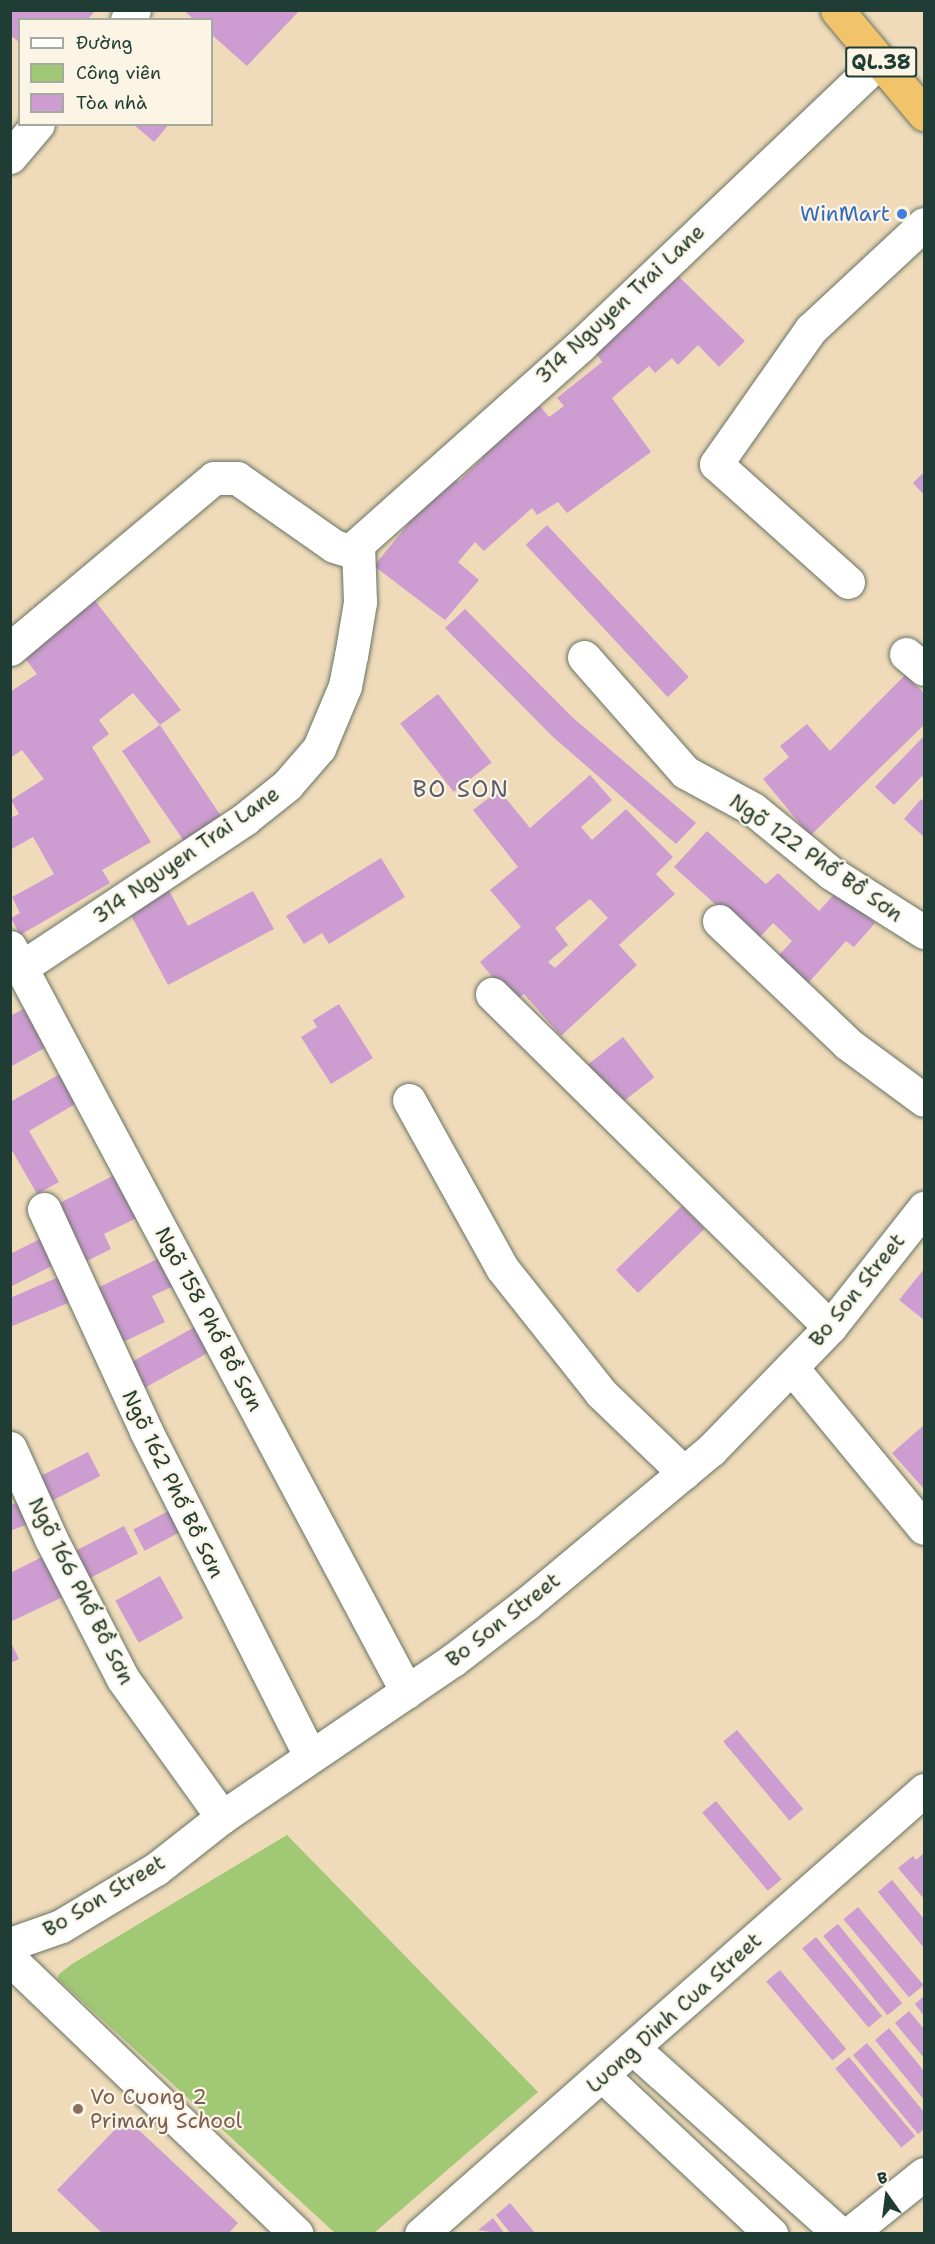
<!DOCTYPE html>
<html>
<head>
<meta charset="utf-8">
<style>
  body { margin:0 }
  #map { position:relative; width:935px; height:2244px; overflow:hidden; background:#efdbba; font-family:"Shantell Sans",sans-serif }
  div>[style] { position:absolute }
  .green>* { inset:0; background:#a1c975 }
  .building>* { inset:0; background:#cd9cd0; transform-origin:0 0 }
  .roads { filter:drop-shadow(0 0 2px #687463) drop-shadow(0 0 2px #687463) }
  .minor>* { height:33px; margin:-16.5px; padding:0 16.5px; transform-origin:16.5px; border-radius:16.5px; background:#fff }
  .highway>* { height:33px; margin:-16.5px; padding:0 16.5px; transform-origin:16.5px; border-radius:16.5px; background:#f1c36a }
  .dots>* { width:16px; height:16px; translate:-50% -50%; box-sizing:border-box; border:3px solid #fcf5e5; border-radius:50% }
  span { translate:-50% -50%; white-space:nowrap; text-align:center; line-height:1.15; -webkit-text-stroke:4.5px #fcf5e5; paint-order:stroke }
  .shield-label span { padding:2px 4px; background:#fcf5e5; border:2px solid; border-radius:4px; -webkit-text-stroke-width:0 }
  .shield-label { font-size:20px; color:#1f3d34; font-weight:700 }
  .shop-label { font-size:21px; color:#366cbe }
  .right { translate:-100% -50%; text-align:right }
  .street-label { font-size:21px; color:#1f3d34 }
  .education-label { font-size:21px; color:#785e54 }
  .left { translate:0 -50%; text-align:left }
  .quarter-label { font-size:24px; color:#5c5e6b; letter-spacing:1.5px }
  .frame { position:absolute; inset:0; border:12px solid #1f3d34; pointer-events:none }
  .legend { position:absolute; left:18px; top:18px; width:195px; height:108px; box-sizing:border-box; background:#fcf5e5; border:2px solid #a4ab9e; margin:0; padding:8px 10px; list-style:none; font-size:18px; color:#1f3d34 }
  .legend li { display:flex; align-items:center; gap:12px; height:30px }
  .legend b { width:30px; border:2px solid #a4ab9e }
  .north { position:absolute; left:857px; top:2166px; width:60px; height:60px; -webkit-text-stroke:4px #fcf5e5; paint-order:stroke; rotate:346deg; font-size:16px; font-weight:700; line-height:24px; text-align:center; color:#1f3d34 }
  .north::after { content:''; display:block; margin:auto; width:21px; height:27px; background:#1f3d34; clip-path:polygon(50% 0,100% 100%,50% 72%,0 100%) }
</style>
</head>
<body>
<div id="map">
  <div class="green">
    <i style="clip-path:polygon(287px 1835px,538px 2092px,374px 2233px,335px 2233px,58px 1979px,59px 1974px,72px 1964px)"></i>
  </div>
  <div class="building">
    <i style="clip-path:polygon(10px 10px,96px 10px,87px 20px,20px 20px,20px 43px,10px 35px)"></i>
    <i style="clip-path:polygon(184px 10px,300px 10px,247px 66px,212px 35px,212px 20px,194px 20px)"></i>
    <i style="clip-path:polygon(133px 124px,169px 124px,154px 142px)"></i>
    <i style="clip-path:polygon(672px 270px,745px 341px,719px 367px,698px 345px,678px 365px,672px 358px,655px 373px,649px 366px,612px 398px,651px 452px,567px 513px,558px 502px,537px 515px,532px 508px,484px 551px,475px 542px,458px 562px,479px 580px,445px 620px,374px 566px,409px 523px,401px 515px,448px 470px,458px 482px,483px 458px,474px 448px,518px 412px,524px 419px,540px 406px,549px 417px,564px 406px,557px 398px,602px 362px,594px 350px)"></i>
    <i style="clip-path:polygon(924px 472px,924px 495px,913px 483px)"></i>
    <i style="left:547px;top:525px;width:208px;height:29px;rotate:47deg"></i>
    <i style="clip-path:polygon(92px 597px,181px 710px,160px 725px,221px 816px,184px 841px,122px 751px,160px 725px,133px 693px,99px 720px,109px 734px,92px 747px,151px 842px,102px 870px,110px 883px,20px 935px,11px 918px,20px 913px,12px 897px,54px 874px,33px 837px,10px 850px,10px 818px,19px 814px,11px 800px,44px 779px,22px 750px,10px 758px,10px 692px,37px 674px,21px 653px)"></i>
    <i style="clip-path:polygon(465px 609px,572px 717px,696px 823px,676px 844px,552px 736px,445px 628px)"></i>
    <i style="clip-path:polygon(905px 675px,924px 693px,924px 725px,810px 836px,763px 779px,789px 757px,780px 746px,807px 724px,830px 751px)"></i>
    <i style="left:438px;top:694px;width:87px;height:48px;rotate:52deg"></i>
    <i style="clip-path:polygon(924px 736px,924px 779px,922px 776px,894px 805px,875px 787px)"></i>
    <i style="clip-path:polygon(evenodd,590px 775px,612px 800px,581px 827px,592px 840px,626px 809px,673px 857px,656px 874px,675px 894px,619px 945px,637px 965px,561px 1036px,524px 994px,513px 1002px,480px 962px,521px 927px,490px 890px,518px 867px,473px 810px,499px 790px,530px 828px,590px 775px,590px 899px,608px 918px,555px 968px,548px 962px,568px 945px,555px 928px,590px 899px)"></i>
    <i style="clip-path:polygon(921px 799px,924px 802px,924px 837px,904px 819px)"></i>
    <i style="clip-path:polygon(707px 831px,766px 884px,778px 873px,819px 911px,838px 890px,875px 923px,854px 947px,846px 941px,801px 991px,771px 964px,792px 941px,773px 923px,756px 941px,674px 867px)"></i>
    <i style="clip-path:polygon(381px 858px,405px 897px,329px 944px,322px 933px,304px 944px,286px 916px)"></i>
    <i style="clip-path:polygon(157px 868px,188px 926px,253px 891px,274px 929px,168px 985px,117px 889px)"></i>
    <i style="clip-path:polygon(339px 1004px,373px 1058px,331px 1084px,301px 1037px,317px 1027px,313px 1020px)"></i>
    <i style="clip-path:polygon(31px 1005px,52px 1044px,10px 1067px,10px 1016px)"></i>
    <i style="left:623px;top:1037px;width:51px;height:53px;rotate:52deg"></i>
    <i style="clip-path:polygon(60px 1074px,77px 1103px,29px 1131px,59px 1182px,37px 1194px,10px 1147px,10px 1102px)"></i>
    <i style="clip-path:polygon(140px 1162px,161px 1206px,104px 1234px,111px 1249px,77px 1266px,48px 1209px)"></i>
    <i style="left:682px;top:1206px;width:32px;height:92px;rotate:46deg"></i>
    <i style="clip-path:polygon(50px 1234px,62px 1261px,10px 1287px,10px 1254px)"></i>
    <i style="clip-path:polygon(168px 1254px,182px 1282px,152px 1296px,165px 1322px,115px 1346px,89px 1292px)"></i>
    <i style="clip-path:polygon(924px 1269px,924px 1320px,899px 1300px)"></i>
    <i style="clip-path:polygon(68px 1273px,80px 1298px,10px 1327px,10px 1298px)"></i>
    <i style="left:211px;top:1318px;width:29px;height:103px;rotate:61deg"></i>
    <i style="clip-path:polygon(924px 1425px,924px 1489px,892px 1453px)"></i>
    <i style="left:88px;top:1452px;width:27px;height:58px;rotate:63deg"></i>
    <i style="clip-path:polygon(24px 1501px,33px 1522px,10px 1531px,10px 1505px)"></i>
    <i style="left:174px;top:1508px;width:24px;height:46px;rotate:62deg"></i>
    <i style="left:124px;top:1526px;width:31px;height:61px;rotate:63deg"></i>
    <i style="clip-path:polygon(46px 1555px,67px 1595px,10px 1622px,10px 1573px)"></i>
    <i style="left:160px;top:1576px;width:48px;height:51px;rotate:61deg"></i>
    <i style="clip-path:polygon(10px 1641px,19px 1659px,10px 1663px)"></i>
    <i style="left:737px;top:1730px;width:103px;height:18px;rotate:50deg"></i>
    <i style="left:716px;top:1801px;width:102px;height:18px;rotate:50deg"></i>
    <i style="clip-path:polygon(924px 1853px,924px 1899px,898px 1868px,913px 1856px,916px 1860px)"></i>
    <i style="clip-path:polygon(892px 1880px,924px 1919px,924px 1948px,878px 1892px)"></i>
    <i style="left:858px;top:1907px;width:102px;height:19px;rotate:50deg"></i>
    <i style="left:838px;top:1924px;width:102px;height:19px;rotate:51deg"></i>
    <i style="left:816px;top:1937px;width:103px;height:18px;rotate:50deg"></i>
    <i style="left:780px;top:1970px;width:103px;height:18px;rotate:50deg"></i>
    <i style="clip-path:polygon(924px 1996px,924px 2016px,915px 2004px)"></i>
    <i style="clip-path:polygon(909px 2011px,924px 2029px,924px 2058px,895px 2023px)"></i>
    <i style="clip-path:polygon(889px 2028px,924px 2071px,924px 2100px,875px 2040px)"></i>
    <i style="clip-path:polygon(867px 2043px,924px 2112px,924px 2129px,918px 2134px,853px 2055px)"></i>
    <i style="left:849px;top:2057px;width:103px;height:18px;rotate:50deg"></i>
    <i style="clip-path:polygon(126px 2118px,238px 2223px,228px 2234px,103px 2234px,57px 2190px)"></i>
    <i style="clip-path:polygon(510px 2203px,536px 2234px,511px 2234px,496px 2215px)"></i>
    <i style="clip-path:polygon(493px 2218px,505px 2234px,478px 2230px)"></i>
  </div>
  <div class="roads">
    <div class="minor">
      <i style="left:127px;top:20px;width:12px;rotate:-55deg"></i>
      <i style="left:10px;top:157px;width:43px;rotate:-49.7deg"></i>
      <i style="left:848px;top:582px;width:177px;rotate:-138.2deg"></i>
      <i style="left:716px;top:464px;width:165px;rotate:-54.9deg"></i>
      <i style="left:811px;top:329px;width:154px;rotate:-42.9deg"></i>
      <i style="left:10px;top:649px;width:266px;rotate:-40deg"></i>
      <i style="left:214px;top:478px;width:23px"></i>
      <i style="left:237px;top:478px;width:118px;rotate:35deg"></i>
      <i style="left:334px;top:546px;width:17px;rotate:17deg"></i>
      <i style="left:350px;top:551px;width:308px;rotate:-41.7deg"></i>
      <i style="left:580px;top:346px;width:413px;rotate:-43.6deg"></i>
      <i style="left:906px;top:654px;width:23px;rotate:40deg"></i>
      <i style="left:584px;top:657px;width:153px;rotate:48.7deg"></i>
      <i style="left:685px;top:772px;width:77px;rotate:28.6deg"></i>
      <i style="left:753px;top:809px;width:101px;rotate:39.4deg"></i>
      <i style="left:831px;top:873px;width:110px;rotate:32.4deg"></i>
      <i style="left:719px;top:921px;width:178px;rotate:43.6deg"></i>
      <i style="left:848px;top:1044px;width:94px;rotate:36.4deg"></i>
      <i style="left:10px;top:947px;width:844px;rotate:61.95deg"></i>
      <i style="left:22px;top:967px;width:269px;rotate:-33.6deg"></i>
      <i style="left:246px;top:818px;width:53px;rotate:-38.8deg"></i>
      <i style="left:287px;top:785px;width:49px;rotate:-49.1deg"></i>
      <i style="left:319px;top:748px;width:67px;rotate:-67.2deg"></i>
      <i style="left:345px;top:686px;width:31px;rotate:-79deg"></i>
      <i style="left:351px;top:656px;width:55px;rotate:-80.5deg"></i>
      <i style="left:360px;top:602px;width:56px;rotate:-92deg"></i>
      <i style="left:492px;top:994px;width:474px;rotate:44.6deg"></i>
      <i style="left:409px;top:1100px;width:192px;rotate:61deg"></i>
      <i style="left:502px;top:1268px;width:159px;rotate:51.6deg"></i>
      <i style="left:601px;top:1393px;width:115px;rotate:43.9deg"></i>
      <i style="left:44px;top:1209px;width:244px;rotate:65.3deg"></i>
      <i style="left:146px;top:1431px;width:364px;rotate:63.2deg"></i>
      <i style="left:792px;top:1368px;width:207px;rotate:50.5deg"></i>
      <i style="left:10px;top:1448px;width:100px;rotate:65.7deg"></i>
      <i style="left:51px;top:1539px;width:157px;rotate:62.8deg"></i>
      <i style="left:123px;top:1679px;width:170px;rotate:54.3deg"></i>
      <i style="left:10px;top:1944px;width:54px;rotate:-19.4deg"></i>
      <i style="left:61px;top:1926px;width:111px;rotate:-31deg"></i>
      <i style="left:156px;top:1869px;width:84px;rotate:-38.2deg"></i>
      <i style="left:222px;top:1817px;width:279px;rotate:-34.2deg"></i>
      <i style="left:453px;top:1660px;width:92px;rotate:-37.5deg"></i>
      <i style="left:526px;top:1604px;width:241px;rotate:-39.8deg"></i>
      <i style="left:711px;top:1450px;width:171px;rotate:-45.9deg"></i>
      <i style="left:830px;top:1327px;width:152px;rotate:-51.7deg"></i>
      <i style="left:10px;top:1959px;width:397px;rotate:43.8deg"></i>
      <i style="left:634px;top:2049px;width:277px;rotate:41.9deg"></i>
      <i style="left:603px;top:2076px;width:231px;rotate:43.2deg"></i>
      <i style="left:421px;top:2234px;width:671px;rotate:-41.43deg"></i>
      <i style="left:849px;top:2234px;width:96px;rotate:-38.7deg"></i>
    </div>
    <div class="highway">
      <i style="left:837px;top:10px;width:136px;rotate:50.1deg"></i>
    </div>
  </div>
  <div class="dots">
    <i style="left:902px;top:214px;background:#3f7fe0"></i>
    <i style="left:78px;top:2109px;background:#8d6e63"></i>
  </div>
  <div class="shield-label">
    <span style="left:881px;top:62px">QL.38</span>
  </div>
  <div class="shop-label">
    <span class="right" style="left:890px;top:214px">WinMart</span>
  </div>
  <div class="street-label">
    <span style="left:620px;top:304px;rotate:-43deg">314 Nguyen Trai Lane</span>
    <span style="left:186px;top:855px;rotate:-35deg">314 Nguyen Trai Lane</span>
    <span style="left:816px;top:858px;rotate:35deg">Ngõ 122 Phố Bồ Sơn</span>
    <span style="left:857px;top:1290px;rotate:-51deg">Bo Son Street</span>
    <span style="left:209px;top:1319px;rotate:62deg">Ngõ 158 Phố Bồ Sơn</span>
    <span style="left:173px;top:1484px;rotate:64deg">Ngõ 162 Phố Bồ Sơn</span>
    <span style="left:81px;top:1591px;rotate:63deg">Ngõ 166 Phố Bồ Sơn</span>
    <span style="left:503px;top:1620px;rotate:-38deg">Bo Son Street</span>
    <span style="left:104px;top:1896px;rotate:-31deg">Bo Son Street</span>
    <span style="left:674px;top:2013px;rotate:-42deg">Luong Dinh Cua Street</span>
  </div>
  <div class="education-label">
    <span class="left" style="left:90px;top:2109px">Vo Cuong 2<br>Primary School</span>
  </div>
  <div class="quarter-label">
    <span style="left:461px;top:790px">BO SON</span>
  </div>
  <div class="frame"></div>
  <ul class="legend">
  <li><b style="height:8px;background:#fff"></b>Đường</li>
  <li><b style="height:16px;background:#a1c975"></b>Công viên</li>
  <li><b style="height:16px;background:#cd9cd0"></b>Tòa nhà</li>
  </ul>
  <div class="north">B</div>
</div>
</body>
</html>
